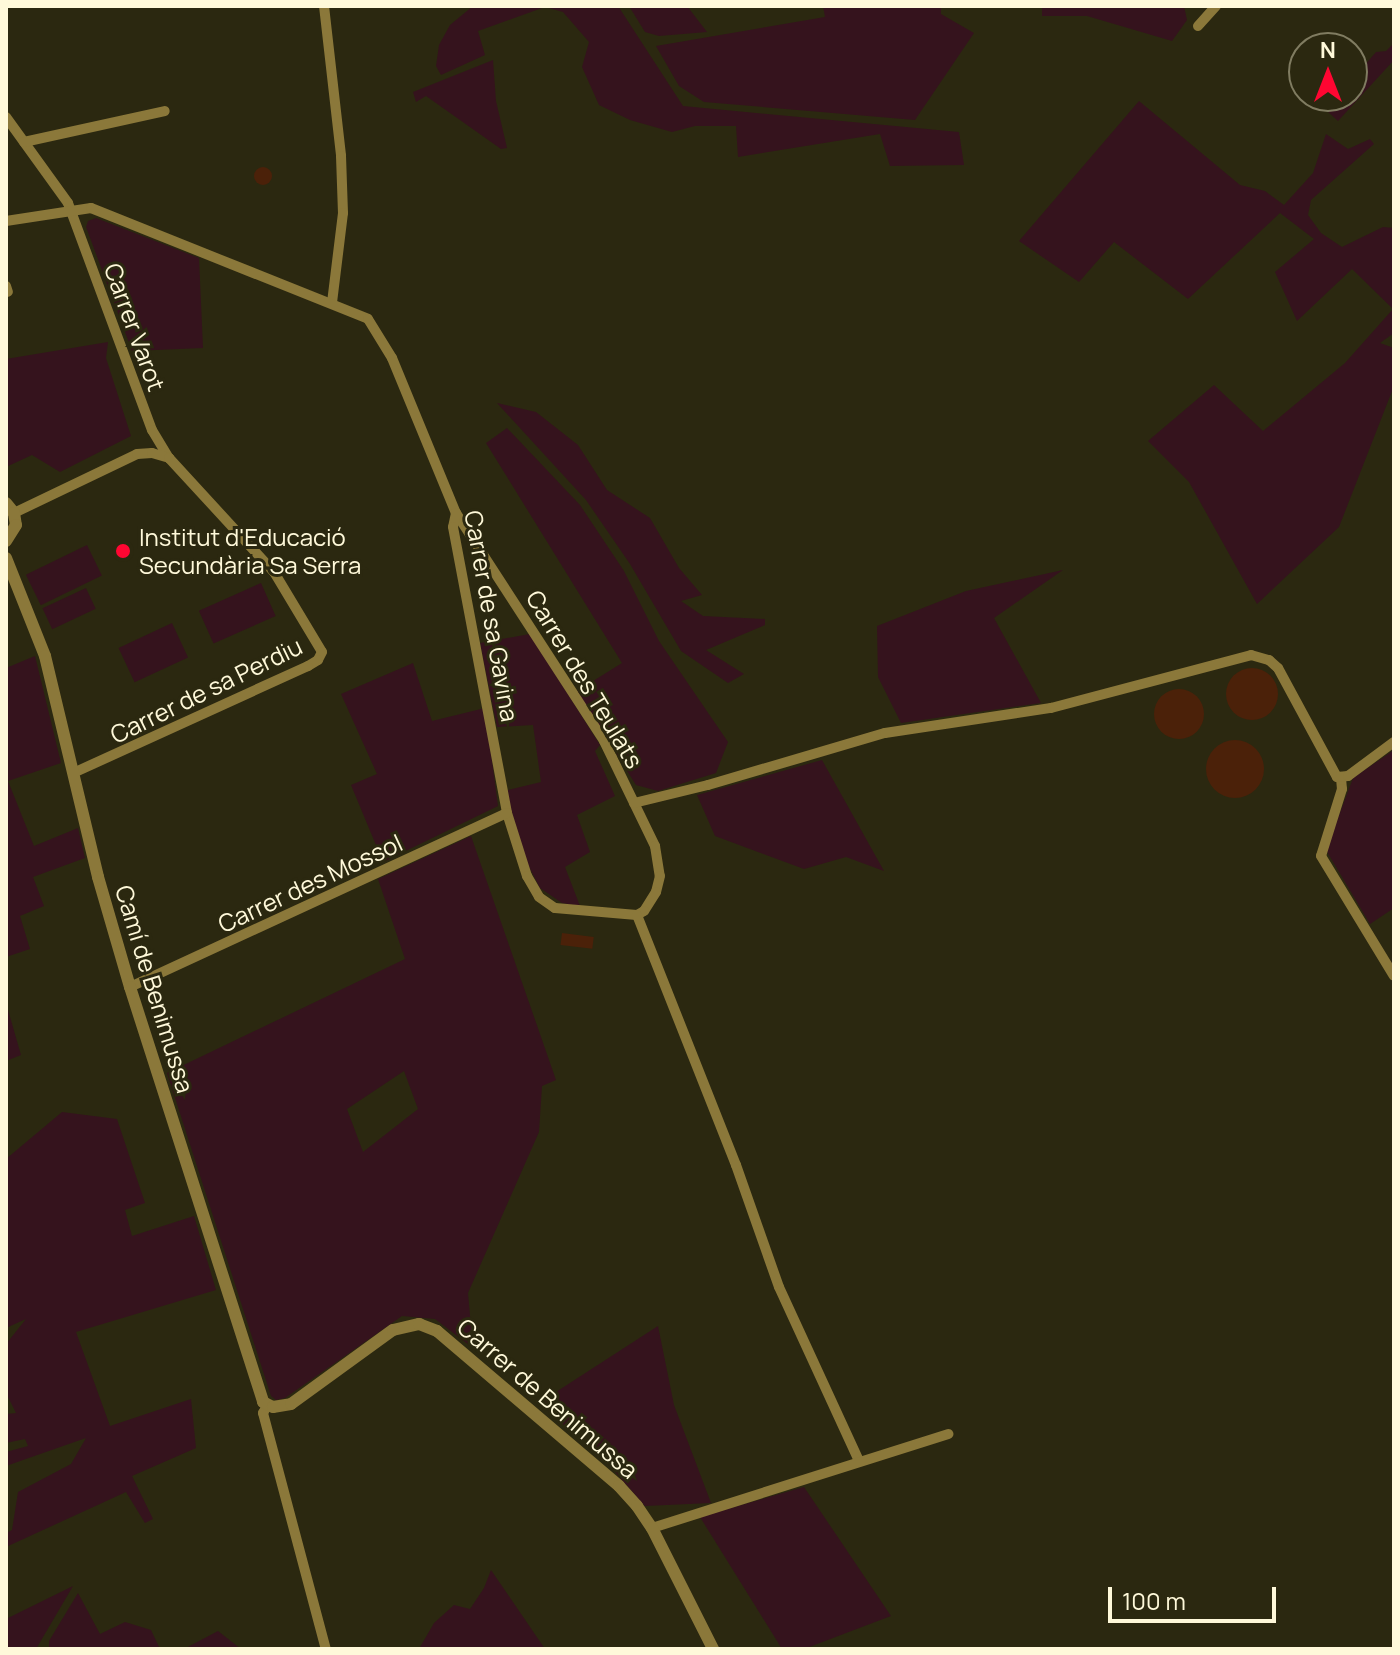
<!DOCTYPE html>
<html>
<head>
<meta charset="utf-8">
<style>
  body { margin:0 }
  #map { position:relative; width:1400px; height:1655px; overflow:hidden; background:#2b2810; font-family:Manrope,sans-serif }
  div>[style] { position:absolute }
  .green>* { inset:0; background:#35131d; transform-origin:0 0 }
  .water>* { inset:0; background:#4b2109; transform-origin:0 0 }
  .round { border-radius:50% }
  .minor>* { height:10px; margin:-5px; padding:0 5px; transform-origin:5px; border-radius:5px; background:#8b783a }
  .tertiary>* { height:12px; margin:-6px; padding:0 6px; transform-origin:6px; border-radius:6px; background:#8b783a }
  .dots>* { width:22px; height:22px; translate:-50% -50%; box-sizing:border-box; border:4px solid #2b2810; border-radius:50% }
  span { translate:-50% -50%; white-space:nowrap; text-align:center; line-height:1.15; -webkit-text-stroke:6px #2b2810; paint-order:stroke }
  .street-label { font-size:24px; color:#fff9da }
  .poi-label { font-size:24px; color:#fff9da }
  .left { translate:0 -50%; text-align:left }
  .frame { position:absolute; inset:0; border:8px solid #fff9da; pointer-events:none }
  .north { position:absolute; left:1288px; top:32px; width:80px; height:80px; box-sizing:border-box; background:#2b2810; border:2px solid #807c61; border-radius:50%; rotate:0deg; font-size:22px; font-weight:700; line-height:32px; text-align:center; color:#fff9da }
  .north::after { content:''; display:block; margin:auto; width:28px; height:36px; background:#ff0632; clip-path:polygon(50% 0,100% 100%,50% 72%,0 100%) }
  .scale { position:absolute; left:1108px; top:1587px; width:168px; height:36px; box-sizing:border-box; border:4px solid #fff9da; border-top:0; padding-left:10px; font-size:24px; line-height:28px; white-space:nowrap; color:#fff9da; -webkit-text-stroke:6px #2b2810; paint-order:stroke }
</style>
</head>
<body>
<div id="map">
  <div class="green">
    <i style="clip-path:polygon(473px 6px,618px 6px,683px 106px,959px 132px,964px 165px,890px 166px,880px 134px,738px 157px,736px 126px,695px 126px,672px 132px,630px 120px,599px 105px,582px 67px,589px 42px,563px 12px,545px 7px,478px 31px,485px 55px,441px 75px,436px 66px,439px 45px,450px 25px)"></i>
    <i style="clip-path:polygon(629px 6px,687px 6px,707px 32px,659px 36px,645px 32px)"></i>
    <i style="clip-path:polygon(823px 6px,941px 6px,941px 14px,974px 33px,915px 120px,704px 102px,679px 86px,656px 46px,825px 17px)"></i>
    <i style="clip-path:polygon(1042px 6px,1184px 6px,1187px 20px,1172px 41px,1087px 16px,1042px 16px)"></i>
    <i style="clip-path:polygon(1394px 43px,1394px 60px,1338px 121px,1326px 110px,1338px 96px,1352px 96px,1352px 80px,1376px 52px,1386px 51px)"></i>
    <i style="clip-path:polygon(493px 60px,496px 101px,507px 148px,501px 149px,426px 96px,416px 102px,413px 92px)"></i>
    <i style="clip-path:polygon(1139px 101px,1240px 185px,1265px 191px,1284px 205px,1313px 173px,1326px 134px,1348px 149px,1370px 139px,1374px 144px,1311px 200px,1308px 215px,1321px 233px,1342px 247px,1383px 227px,1394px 228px,1394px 333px,1380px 343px,1394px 348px,1394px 386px,1339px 527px,1257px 604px,1189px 482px,1148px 441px,1214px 385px,1263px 431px,1345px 363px,1393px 309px,1352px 269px,1297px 321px,1275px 272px,1314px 239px,1280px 213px,1188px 299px,1114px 242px,1079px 282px,1019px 241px)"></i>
    <i style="clip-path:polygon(96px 218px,199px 258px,203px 348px,132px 351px,86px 227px,88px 221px)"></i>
    <i style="clip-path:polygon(108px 342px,106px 358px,131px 436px,60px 472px,32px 455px,6px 467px,6px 359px)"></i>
    <i style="clip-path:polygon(497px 403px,536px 412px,578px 445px,607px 490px,650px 518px,679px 568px,702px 595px,681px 601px,703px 616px,765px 619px,765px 625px,706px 650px,744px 674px,728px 683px,681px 651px,630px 564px,586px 500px)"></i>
    <i style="clip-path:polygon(507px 428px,580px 505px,624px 571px,659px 641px,728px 742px,716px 773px,658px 791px,636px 785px,577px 691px,622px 663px,486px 443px)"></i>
    <i style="left:87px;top:545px;width:34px;height:68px;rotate:64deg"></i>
    <i style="clip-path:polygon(1063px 570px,994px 618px,1041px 703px,901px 723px,878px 677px,877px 626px,966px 591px)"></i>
    <i style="left:261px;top:583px;width:36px;height:68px;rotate:66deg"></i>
    <i style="left:86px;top:588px;width:23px;height:48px;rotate:65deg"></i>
    <i style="left:172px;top:623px;width:38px;height:59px;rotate:65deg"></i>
    <i style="clip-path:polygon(530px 634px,600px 745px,595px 751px,615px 796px,577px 815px,590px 852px,565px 867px,580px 906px,562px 903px,540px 888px,527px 863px,508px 800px,508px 790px,541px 782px,533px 725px,497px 727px,480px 643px)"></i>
    <i style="clip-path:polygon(35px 656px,61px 763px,8px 781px,34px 846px,78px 828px,85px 858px,33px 877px,44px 906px,20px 916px,30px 949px,6px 957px,6px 668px)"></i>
    <i style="clip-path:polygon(413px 663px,432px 721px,485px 708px,498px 806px,383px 862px,351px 785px,377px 774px,341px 694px)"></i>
    <i style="clip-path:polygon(1394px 750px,1394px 908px,1370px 924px,1326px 850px,1353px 778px)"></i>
    <i style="clip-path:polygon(822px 760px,884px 871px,846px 857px,804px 869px,715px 836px,697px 795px)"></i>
    <i style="clip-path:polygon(evenodd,471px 836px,556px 1080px,542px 1086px,539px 1132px,468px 1293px,473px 1348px,435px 1319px,402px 1316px,285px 1398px,276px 1400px,271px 1396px,167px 1073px,405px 959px,378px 879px,471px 836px,404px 1071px,418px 1109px,363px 1152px,347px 1109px,404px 1071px)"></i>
    <i style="clip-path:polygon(6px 1003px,21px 1055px,6px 1061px)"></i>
    <i style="clip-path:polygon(62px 1112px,117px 1119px,145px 1203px,125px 1210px,132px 1236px,194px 1216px,216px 1290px,76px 1332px,110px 1426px,191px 1399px,196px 1448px,132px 1476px,153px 1519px,145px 1523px,126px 1492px,6px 1547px,6px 1533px,12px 1530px,18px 1492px,71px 1464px,86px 1438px,6px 1466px,6px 1452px,28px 1446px,25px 1439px,6px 1443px,6px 1414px,16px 1413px,6px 1393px,6px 1344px,26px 1319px,6px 1328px,6px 1159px)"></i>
    <i style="clip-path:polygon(658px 1326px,674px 1405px,711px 1503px,645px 1506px,609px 1465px,539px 1403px)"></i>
    <i style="clip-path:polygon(804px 1487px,891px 1616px,804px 1649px,782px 1649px,700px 1517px)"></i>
    <i style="clip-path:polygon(491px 1570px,545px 1649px,419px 1649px,434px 1623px,454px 1605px,470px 1609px,484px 1588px)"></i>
    <i style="clip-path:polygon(73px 1586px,36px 1649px,6px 1649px,6px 1619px)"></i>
    <i style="clip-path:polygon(78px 1593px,100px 1634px,125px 1622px,151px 1630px,160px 1649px,49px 1649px,49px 1641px)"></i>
    <i style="clip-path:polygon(218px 1631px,241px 1649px,184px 1649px)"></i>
  </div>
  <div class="water">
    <i class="round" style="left:254px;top:167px;width:18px;height:18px"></i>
    <i class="round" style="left:1226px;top:668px;width:52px;height:52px"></i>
    <i class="round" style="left:1154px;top:689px;width:50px;height:50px"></i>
    <i class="round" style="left:1206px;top:740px;width:58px;height:58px"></i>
    <i style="left:562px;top:933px;width:32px;height:12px;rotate:7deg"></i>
  </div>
  <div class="minor">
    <i style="left:324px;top:6px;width:151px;rotate:83.5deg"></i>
    <i style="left:341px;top:156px;width:57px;rotate:88deg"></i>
    <i style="left:343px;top:213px;width:90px;rotate:97deg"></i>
    <i style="left:1198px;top:26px;width:27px;rotate:-48deg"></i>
    <i style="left:6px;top:117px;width:106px;rotate:54.2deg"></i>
    <i style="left:68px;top:203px;width:242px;rotate:69.7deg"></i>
    <i style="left:152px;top:430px;width:33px;rotate:59deg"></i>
    <i style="left:24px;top:142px;width:144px;rotate:-12.4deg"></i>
    <i style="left:6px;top:221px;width:86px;rotate:-8.7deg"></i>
    <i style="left:91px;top:208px;width:298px;rotate:21.8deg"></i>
    <i style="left:368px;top:319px;width:46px;rotate:58.4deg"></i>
    <i style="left:392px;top:358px;width:168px;rotate:67.6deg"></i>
    <i style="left:456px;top:513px;width:272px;rotate:57deg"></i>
    <i style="left:604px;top:741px;width:117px;rotate:64.1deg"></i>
    <i style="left:655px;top:846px;width:30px;rotate:81deg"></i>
    <i style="left:660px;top:876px;width:16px;rotate:104deg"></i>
    <i style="left:656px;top:892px;width:22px;rotate:122deg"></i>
    <i style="left:644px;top:911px;width:8px;rotate:150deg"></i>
    <i style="left:6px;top:286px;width:6px;rotate:72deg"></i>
    <i style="left:14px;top:513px;width:136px;rotate:-25.6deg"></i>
    <i style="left:137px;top:454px;width:15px;rotate:-4deg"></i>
    <i style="left:152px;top:453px;width:18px;rotate:16deg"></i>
    <i style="left:169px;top:458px;width:155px;rotate:47.4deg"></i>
    <i style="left:274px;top:572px;width:93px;rotate:59deg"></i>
    <i style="left:322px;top:652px;width:9px;rotate:117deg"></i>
    <i style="left:318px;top:660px;width:12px;rotate:149deg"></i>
    <i style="left:308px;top:666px;width:258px;rotate:155.5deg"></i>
    <i style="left:456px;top:513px;width:14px;rotate:102deg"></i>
    <i style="left:453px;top:527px;width:291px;rotate:79.3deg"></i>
    <i style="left:507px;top:813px;width:66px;rotate:72.4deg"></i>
    <i style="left:527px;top:876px;width:24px;rotate:60deg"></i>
    <i style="left:539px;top:897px;width:19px;rotate:35deg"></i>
    <i style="left:555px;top:908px;width:82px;rotate:4.9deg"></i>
    <i style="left:1341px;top:778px;width:11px;rotate:85deg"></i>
    <i style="left:1342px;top:789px;width:70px;rotate:107.4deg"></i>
    <i style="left:1321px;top:856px;width:140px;rotate:58.7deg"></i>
    <i style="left:634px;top:803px;width:76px;rotate:-13.7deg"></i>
    <i style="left:708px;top:785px;width:184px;rotate:-16.4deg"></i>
    <i style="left:885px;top:733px;width:168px;rotate:-8.6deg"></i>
    <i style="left:1051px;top:708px;width:207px;rotate:-14.8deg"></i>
    <i style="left:1251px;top:655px;width:19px;rotate:16deg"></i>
    <i style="left:1269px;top:660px;width:12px;rotate:42deg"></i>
    <i style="left:1278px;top:668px;width:124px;rotate:61.6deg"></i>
    <i style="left:1337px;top:777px;width:11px;rotate:-5deg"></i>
    <i style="left:1348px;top:776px;width:57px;rotate:-36.5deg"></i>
    <i style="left:637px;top:915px;width:269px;rotate:68.4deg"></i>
    <i style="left:736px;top:1165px;width:129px;rotate:70.6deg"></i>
    <i style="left:779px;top:1287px;width:192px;rotate:65.3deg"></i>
    <i style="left:130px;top:987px;width:415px;rotate:-24.8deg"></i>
    <i style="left:267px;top:1406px;width:8px;rotate:120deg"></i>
    <i style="left:263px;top:1413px;width:244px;rotate:75.1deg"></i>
    <i style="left:652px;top:1528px;width:311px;rotate:-17.6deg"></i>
  </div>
  <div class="tertiary">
    <i style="left:6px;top:503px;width:13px;rotate:51deg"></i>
    <i style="left:14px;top:513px;width:12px;rotate:81deg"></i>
    <i style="left:16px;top:525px;width:19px;rotate:122deg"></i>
    <i style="left:6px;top:558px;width:105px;rotate:68.3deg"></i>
    <i style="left:45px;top:656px;width:227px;rotate:76.5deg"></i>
    <i style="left:98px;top:877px;width:115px;rotate:73.8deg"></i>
    <i style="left:130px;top:987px;width:436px;rotate:72.2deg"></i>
    <i style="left:263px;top:1402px;width:11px;rotate:27deg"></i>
    <i style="left:273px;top:1407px;width:18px;rotate:-9deg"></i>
    <i style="left:291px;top:1404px;width:126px;rotate:-36deg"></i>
    <i style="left:393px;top:1330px;width:27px;rotate:-13deg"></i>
    <i style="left:419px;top:1324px;width:19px;rotate:21deg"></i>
    <i style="left:437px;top:1331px;width:239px;rotate:40.4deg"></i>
    <i style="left:619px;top:1486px;width:27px;rotate:48deg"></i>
    <i style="left:637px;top:1506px;width:27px;rotate:56deg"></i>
    <i style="left:652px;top:1528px;width:136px;rotate:63.2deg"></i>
  </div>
  <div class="dots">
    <i style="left:123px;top:551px;background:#ff0632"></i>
  </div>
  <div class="street-label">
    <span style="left:135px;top:327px;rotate:70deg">Carrer Varot</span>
    <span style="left:492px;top:616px;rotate:80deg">Carrer de sa Gavina</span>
    <span style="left:585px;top:679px;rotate:59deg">Carrer des Teulats</span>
    <span style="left:206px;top:690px;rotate:-26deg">Carrer de sa Perdiu</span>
    <span style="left:310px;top:883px;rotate:-25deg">Carrer des Mossol</span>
    <span style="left:155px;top:989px;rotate:73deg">Camí de Benimussa</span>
    <span style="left:548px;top:1398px;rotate:41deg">Carrer de Benimussa</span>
  </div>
  <div class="poi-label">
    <span class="left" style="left:139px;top:551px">Institut d'Educació<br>Secundària Sa Serra</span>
  </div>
  <div class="frame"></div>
  <div class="north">N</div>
  <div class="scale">100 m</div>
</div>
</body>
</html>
